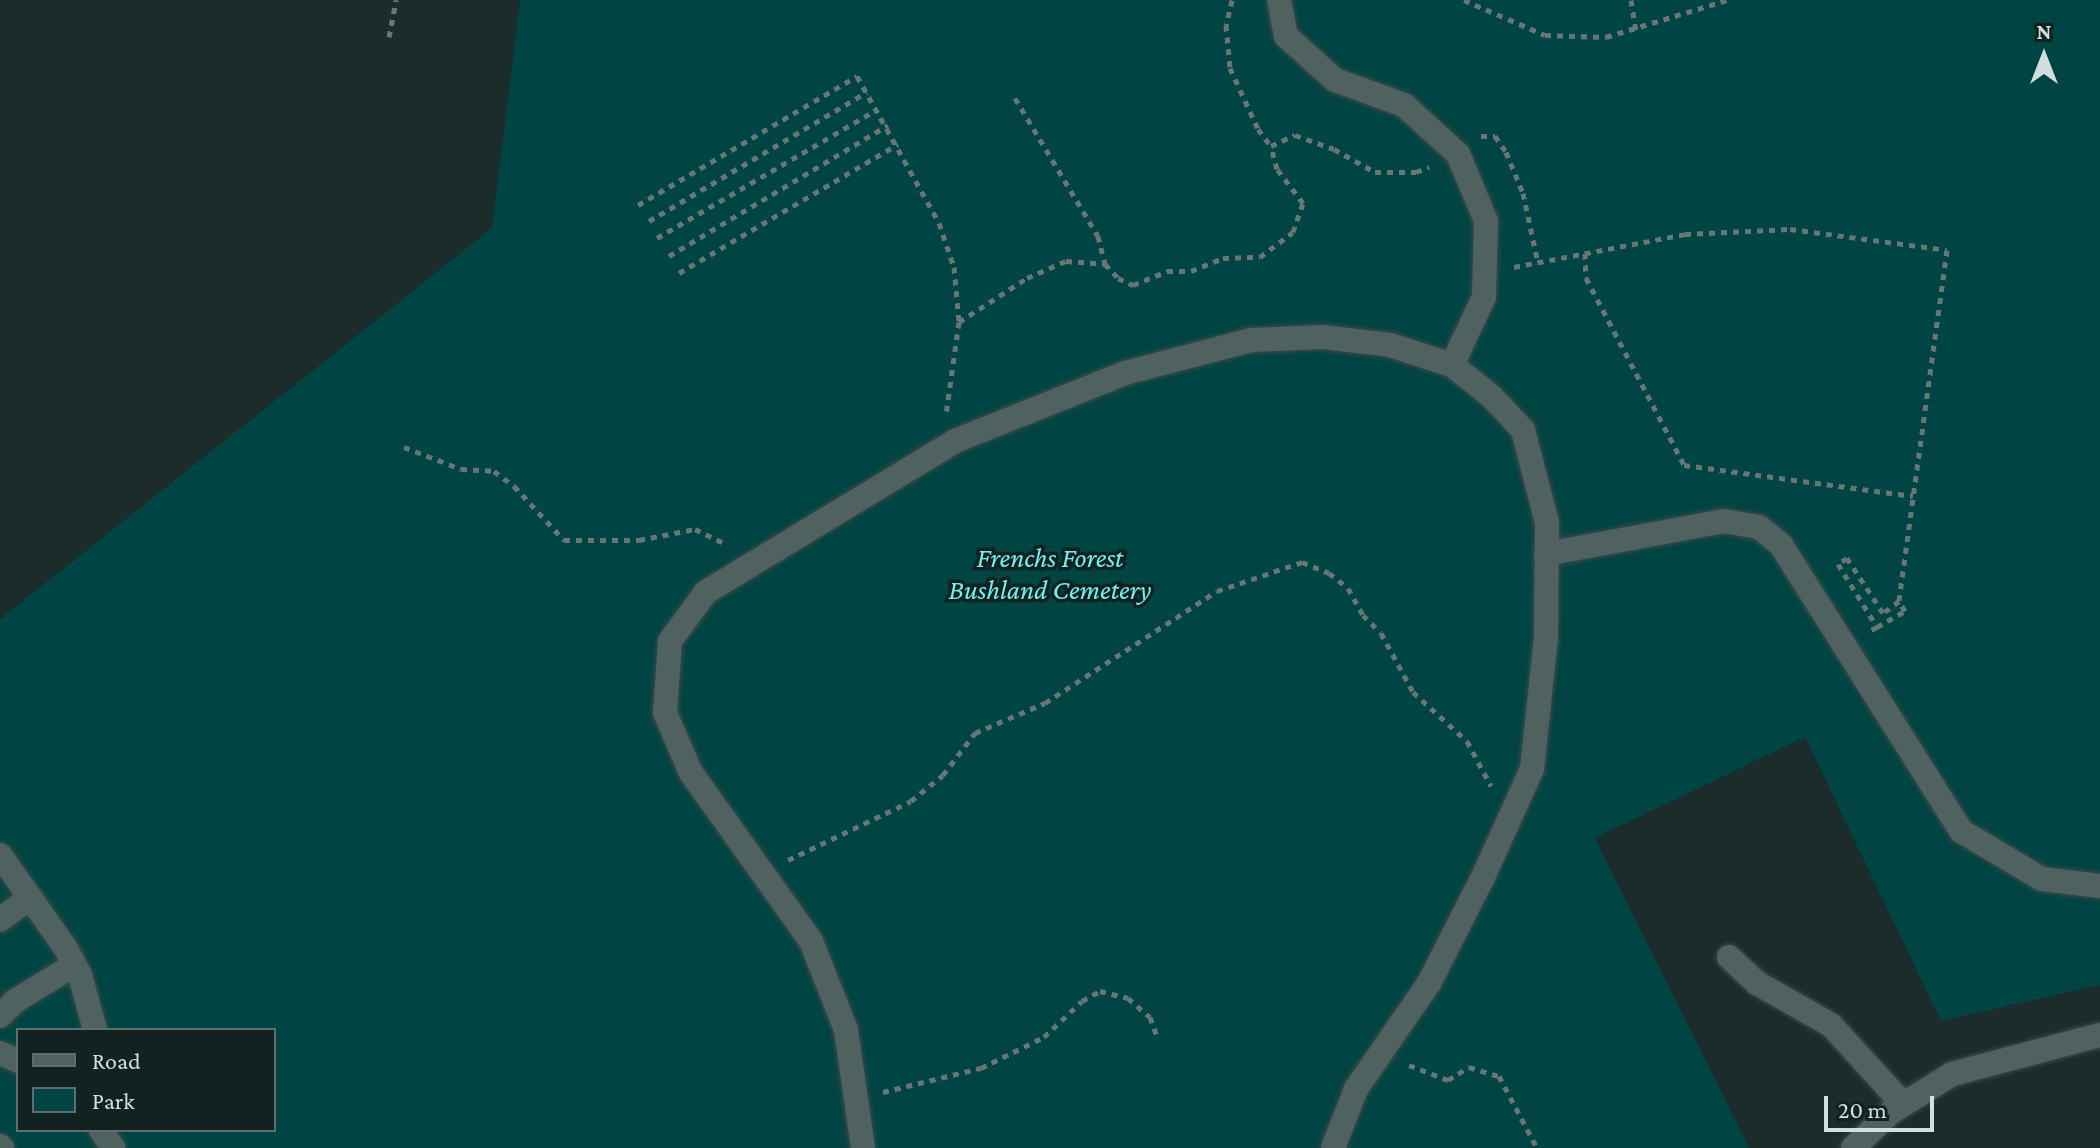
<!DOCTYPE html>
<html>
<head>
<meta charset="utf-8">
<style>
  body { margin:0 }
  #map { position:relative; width:2100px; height:1148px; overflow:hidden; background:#1b2c2b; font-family:"Crimson Pro",serif }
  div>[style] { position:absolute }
  .green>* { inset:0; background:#004543 }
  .path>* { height:5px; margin-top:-2.5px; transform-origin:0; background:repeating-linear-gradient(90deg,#687776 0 6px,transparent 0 12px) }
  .roads { filter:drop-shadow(0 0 2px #3b4948) drop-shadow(0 0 2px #3b4948) }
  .minor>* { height:24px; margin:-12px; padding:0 12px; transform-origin:12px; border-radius:12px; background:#4f6260 }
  span { translate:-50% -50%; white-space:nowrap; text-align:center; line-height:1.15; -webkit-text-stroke:7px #112221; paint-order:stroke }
  .park-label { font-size:28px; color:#72f0eb; font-style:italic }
  .legend { position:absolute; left:16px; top:1028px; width:260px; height:104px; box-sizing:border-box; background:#112221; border:2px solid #5f6d6c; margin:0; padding:10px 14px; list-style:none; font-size:24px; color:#d3dedd }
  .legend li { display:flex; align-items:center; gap:16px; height:40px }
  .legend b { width:40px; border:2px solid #5f6d6c }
  .north { position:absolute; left:2004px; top:16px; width:80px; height:80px; -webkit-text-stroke:6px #112221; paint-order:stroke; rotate:0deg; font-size:22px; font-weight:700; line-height:32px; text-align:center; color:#d3dedd }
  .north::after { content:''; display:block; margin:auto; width:28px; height:36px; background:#d3dedd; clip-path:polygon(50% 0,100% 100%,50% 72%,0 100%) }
  .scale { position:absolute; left:1824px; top:1096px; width:110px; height:36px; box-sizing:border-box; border:4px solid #d3dedd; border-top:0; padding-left:10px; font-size:24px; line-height:28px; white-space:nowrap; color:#d3dedd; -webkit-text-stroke:6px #112221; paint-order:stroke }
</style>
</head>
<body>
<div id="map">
  <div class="green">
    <i style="clip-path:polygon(evenodd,520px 0,2100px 0,2100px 985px,1941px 1021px,1805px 737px,1595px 838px,1749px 1148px,0 1148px,0 619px,492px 228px,520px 0,18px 1030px,274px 1030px,274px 1130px,18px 1130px,18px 1030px)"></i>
  </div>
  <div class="path">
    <i style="left:1232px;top:0;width:26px;rotate:103deg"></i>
    <i style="left:1226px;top:25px;width:43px;rotate:84.7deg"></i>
    <i style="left:1230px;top:68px;width:67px;rotate:65.3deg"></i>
    <i style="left:1258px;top:129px;width:21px;rotate:53deg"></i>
    <i style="left:1464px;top:0;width:88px;rotate:23.4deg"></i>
    <i style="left:1545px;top:35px;width:61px;rotate:1.9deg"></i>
    <i style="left:1606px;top:37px;width:127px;rotate:-17deg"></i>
    <i style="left:1631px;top:0;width:30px;rotate:81deg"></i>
    <i style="left:389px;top:37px;width:38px;rotate:-79deg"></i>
    <i style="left:1015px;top:98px;width:161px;rotate:59deg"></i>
    <i style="left:1098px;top:236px;width:29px;rotate:76deg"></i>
    <i style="left:1481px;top:136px;width:14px"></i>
    <i style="left:1495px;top:136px;width:19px;rotate:55deg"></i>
    <i style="left:1506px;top:152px;width:44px;rotate:67.5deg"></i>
    <i style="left:1523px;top:193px;width:72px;rotate:77.9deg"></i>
    <i style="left:638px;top:205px;width:254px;rotate:-30.5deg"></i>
    <i style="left:857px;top:76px;width:168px;rotate:60.8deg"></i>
    <i style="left:939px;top:223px;width:46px;rotate:71.2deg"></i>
    <i style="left:954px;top:267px;width:55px;rotate:84.8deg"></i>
    <i style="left:959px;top:322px;width:93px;rotate:98deg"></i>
    <i style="left:649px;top:221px;width:253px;rotate:-30.6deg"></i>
    <i style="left:657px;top:238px;width:256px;rotate:-30.3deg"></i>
    <i style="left:1585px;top:253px;width:25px;rotate:88deg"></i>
    <i style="left:1586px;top:278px;width:211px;rotate:62.3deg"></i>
    <i style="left:1684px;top:465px;width:231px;rotate:7.7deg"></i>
    <i style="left:669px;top:256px;width:255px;rotate:-30.9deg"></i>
    <i style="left:1514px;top:267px;width:174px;rotate:-10.9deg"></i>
    <i style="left:1685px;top:234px;width:105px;rotate:-2.7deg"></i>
    <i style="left:1790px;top:229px;width:158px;rotate:7.6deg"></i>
    <i style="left:1947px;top:250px;width:354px;rotate:97.8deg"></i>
    <i style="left:1899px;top:601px;width:20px;rotate:143deg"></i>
    <i style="left:1883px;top:613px;width:66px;rotate:-123.2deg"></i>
    <i style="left:1847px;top:558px;width:11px;rotate:146deg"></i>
    <i style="left:1838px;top:564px;width:74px;rotate:58.2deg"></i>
    <i style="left:1877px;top:627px;width:9px;rotate:153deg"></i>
    <i style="left:679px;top:273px;width:254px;rotate:-30.5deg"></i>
    <i style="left:959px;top:322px;width:81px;rotate:-32.9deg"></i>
    <i style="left:1027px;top:278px;width:43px;rotate:-23.6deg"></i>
    <i style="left:1066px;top:261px;width:39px;rotate:4deg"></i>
    <i style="left:1105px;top:264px;width:19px;rotate:47deg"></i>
    <i style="left:1118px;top:278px;width:17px;rotate:25deg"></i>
    <i style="left:1133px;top:285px;width:37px;rotate:-22deg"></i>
    <i style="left:1167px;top:271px;width:24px"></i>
    <i style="left:1191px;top:271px;width:35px;rotate:-22deg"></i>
    <i style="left:1223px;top:258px;width:37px;rotate:-2deg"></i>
    <i style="left:1260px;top:257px;width:41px;rotate:-37.1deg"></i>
    <i style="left:1293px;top:232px;width:31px;rotate:-71deg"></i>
    <i style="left:1303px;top:203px;width:43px;rotate:-127.4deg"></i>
    <i style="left:1277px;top:169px;width:24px;rotate:-105deg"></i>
    <i style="left:1271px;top:146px;width:26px;rotate:-25deg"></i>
    <i style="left:1295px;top:135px;width:41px;rotate:19.7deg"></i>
    <i style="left:1334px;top:149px;width:47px;rotate:29.3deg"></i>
    <i style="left:1375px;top:172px;width:41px"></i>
    <i style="left:1416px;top:172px;width:14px;rotate:-21deg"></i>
    <i style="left:404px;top:447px;width:61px;rotate:21.1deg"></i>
    <i style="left:461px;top:469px;width:33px;rotate:3deg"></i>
    <i style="left:494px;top:471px;width:25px;rotate:37deg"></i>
    <i style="left:514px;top:486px;width:74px;rotate:47.2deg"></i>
    <i style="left:564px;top:540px;width:75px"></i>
    <i style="left:639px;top:540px;width:57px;rotate:-11.1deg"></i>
    <i style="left:695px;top:529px;width:34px;rotate:26deg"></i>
    <i style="left:1877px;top:627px;width:32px;rotate:-30deg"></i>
    <i style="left:1905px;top:611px;width:12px;rotate:-121deg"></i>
    <i style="left:788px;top:860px;width:136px;rotate:-25.6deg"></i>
    <i style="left:911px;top:801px;width:41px;rotate:-39.1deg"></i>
    <i style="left:943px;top:775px;width:53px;rotate:-52.7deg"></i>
    <i style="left:975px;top:733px;width:76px;rotate:-23.2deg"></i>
    <i style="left:1045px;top:703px;width:205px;rotate:-33.1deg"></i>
    <i style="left:1217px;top:591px;width:90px;rotate:-18.8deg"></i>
    <i style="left:1302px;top:562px;width:29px;rotate:22deg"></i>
    <i style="left:1329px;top:573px;width:24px;rotate:38deg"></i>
    <i style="left:1348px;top:588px;width:31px;rotate:61deg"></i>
    <i style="left:1363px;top:615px;width:25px;rotate:45deg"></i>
    <i style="left:1381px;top:633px;width:67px;rotate:61.5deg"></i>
    <i style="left:1413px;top:692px;width:73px;rotate:42.2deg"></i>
    <i style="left:1467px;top:741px;width:51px;rotate:61.9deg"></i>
    <i style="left:1409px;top:1065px;width:42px;rotate:21deg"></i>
    <i style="left:1448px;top:1080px;width:25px;rotate:-32deg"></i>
    <i style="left:1469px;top:1067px;width:31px;rotate:17deg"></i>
    <i style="left:1499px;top:1076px;width:81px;rotate:62.2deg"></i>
    <i style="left:883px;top:1092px;width:101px;rotate:-13.8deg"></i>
    <i style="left:981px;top:1068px;width:70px;rotate:-26.2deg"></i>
    <i style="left:1044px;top:1037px;width:52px;rotate:-43.5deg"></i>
    <i style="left:1082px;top:1001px;width:21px;rotate:-29deg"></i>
    <i style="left:1100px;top:991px;width:29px;rotate:14deg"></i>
    <i style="left:1128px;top:998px;width:29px;rotate:41deg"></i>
    <i style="left:1150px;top:1017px;width:20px;rotate:70deg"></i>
  </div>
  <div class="roads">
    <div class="minor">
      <i style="left:1279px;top:0;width:37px;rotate:79deg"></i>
      <i style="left:1286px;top:36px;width:66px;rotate:41.9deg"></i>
      <i style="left:1335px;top:80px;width:73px;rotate:19.9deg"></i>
      <i style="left:1404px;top:105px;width:73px;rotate:42.2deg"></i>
      <i style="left:1458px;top:154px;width:73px;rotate:67.3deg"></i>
      <i style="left:1486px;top:221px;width:76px;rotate:91.5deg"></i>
      <i style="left:1484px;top:297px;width:75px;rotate:115.2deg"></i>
      <i style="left:1546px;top:554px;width:181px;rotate:-10.5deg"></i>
      <i style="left:1724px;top:521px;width:36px;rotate:10deg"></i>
      <i style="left:1759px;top:527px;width:28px;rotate:39deg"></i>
      <i style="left:1781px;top:545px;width:338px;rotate:57.8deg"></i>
      <i style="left:1961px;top:831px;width:94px;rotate:30.7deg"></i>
      <i style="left:2042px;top:879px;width:58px;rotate:6.9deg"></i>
      <i style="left:0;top:855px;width:113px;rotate:54.8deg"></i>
      <i style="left:65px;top:947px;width:32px;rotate:62deg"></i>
      <i style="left:80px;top:975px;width:57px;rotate:74.7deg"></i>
      <i style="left:0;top:920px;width:38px;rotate:-37deg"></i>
      <i style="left:1729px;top:957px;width:38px;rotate:43deg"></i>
      <i style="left:1757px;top:983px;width:85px;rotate:29.6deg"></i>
      <i style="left:1831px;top:1025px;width:107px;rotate:47.7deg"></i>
      <i style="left:0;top:1016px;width:21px;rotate:-45deg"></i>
      <i style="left:15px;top:1001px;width:69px;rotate:-31.4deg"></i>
      <i style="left:0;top:1053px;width:20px;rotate:24deg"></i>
      <i style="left:101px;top:1130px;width:22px;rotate:56deg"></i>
      <i style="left:0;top:1146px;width:3px;rotate:45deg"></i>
      <i style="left:863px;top:1148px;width:119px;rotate:-98.2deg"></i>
      <i style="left:846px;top:1030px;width:96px;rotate:-111.5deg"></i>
      <i style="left:811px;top:941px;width:206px;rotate:-125.5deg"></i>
      <i style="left:691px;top:773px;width:65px;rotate:-113.4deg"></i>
      <i style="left:665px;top:713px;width:72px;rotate:-86deg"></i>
      <i style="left:670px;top:641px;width:61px;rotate:-53.7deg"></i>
      <i style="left:706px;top:592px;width:291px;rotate:-31.2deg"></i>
      <i style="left:955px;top:441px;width:183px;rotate:-21.8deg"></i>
      <i style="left:1125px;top:373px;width:131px;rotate:-14.6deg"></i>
      <i style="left:1252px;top:340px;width:71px;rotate:-2.4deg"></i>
      <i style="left:1323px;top:337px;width:67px;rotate:6.8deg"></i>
      <i style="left:1390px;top:345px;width:65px;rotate:17.9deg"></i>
      <i style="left:1452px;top:365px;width:50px;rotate:38.5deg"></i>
      <i style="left:1491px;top:396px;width:47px;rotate:46.7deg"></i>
      <i style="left:1523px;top:430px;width:96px;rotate:75.5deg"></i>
      <i style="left:1547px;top:523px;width:115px;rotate:90.5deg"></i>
      <i style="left:1546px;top:638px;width:132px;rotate:96.1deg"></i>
      <i style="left:1532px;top:769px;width:121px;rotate:114.4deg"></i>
      <i style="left:1482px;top:879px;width:117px;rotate:117deg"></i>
      <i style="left:1429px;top:983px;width:129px;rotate:124.6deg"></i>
      <i style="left:1356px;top:1089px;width:63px;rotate:111.3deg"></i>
      <i style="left:1853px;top:1148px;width:52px;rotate:-43.5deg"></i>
      <i style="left:1891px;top:1112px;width:72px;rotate:-31.9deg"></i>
      <i style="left:1952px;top:1074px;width:153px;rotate:-14.8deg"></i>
    </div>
  </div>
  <div class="park-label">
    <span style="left:1050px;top:574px">Frenchs Forest<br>Bushland Cemetery</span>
  </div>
  <ul class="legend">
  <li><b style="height:10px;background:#4f6260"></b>Road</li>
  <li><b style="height:22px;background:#004543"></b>Park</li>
  </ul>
  <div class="north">N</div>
  <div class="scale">20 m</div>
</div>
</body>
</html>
